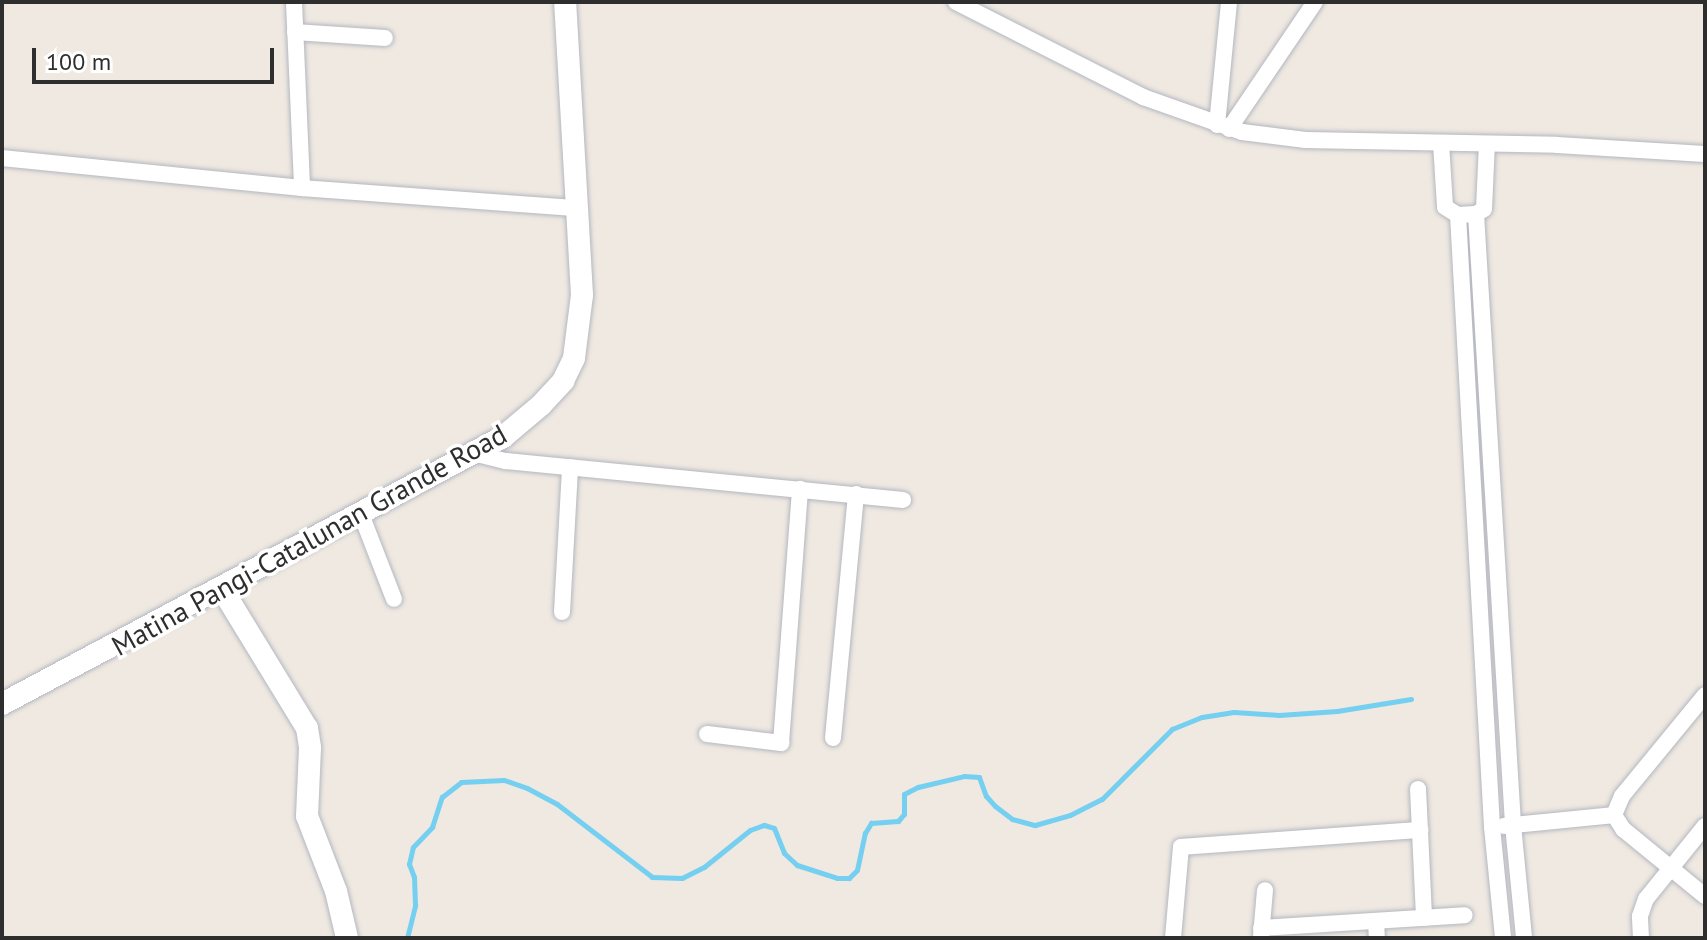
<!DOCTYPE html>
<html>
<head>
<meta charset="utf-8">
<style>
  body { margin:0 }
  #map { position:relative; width:1707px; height:940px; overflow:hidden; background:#efe9e1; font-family:"PT Sans",sans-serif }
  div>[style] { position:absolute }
  .stream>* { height:5px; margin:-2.5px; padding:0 2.5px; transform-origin:2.5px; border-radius:2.5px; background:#75cff0 }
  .roads { filter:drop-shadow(0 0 2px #b4b7c1) drop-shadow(0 0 2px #b4b7c1) }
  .street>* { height:16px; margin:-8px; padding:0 8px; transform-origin:8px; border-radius:8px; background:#fff }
  .secondary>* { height:22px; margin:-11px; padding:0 11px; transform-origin:11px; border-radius:11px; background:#fff }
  span { translate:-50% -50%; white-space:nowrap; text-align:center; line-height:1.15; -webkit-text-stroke:7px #fff; paint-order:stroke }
  .street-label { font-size:28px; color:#2e2e2e }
  .frame { position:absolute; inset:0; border:4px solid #2e2e2e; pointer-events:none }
  .scale { position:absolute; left:32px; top:48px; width:242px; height:36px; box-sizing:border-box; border:4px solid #2e2e2e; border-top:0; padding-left:10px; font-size:24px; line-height:28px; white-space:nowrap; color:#2e2e2e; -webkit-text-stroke:6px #fff; paint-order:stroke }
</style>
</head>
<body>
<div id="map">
  <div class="stream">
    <i style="left:407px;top:938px;width:34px;rotate:-76deg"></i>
    <i style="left:415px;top:905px;width:28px;rotate:-92deg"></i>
    <i style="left:414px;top:877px;width:14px;rotate:-111deg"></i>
    <i style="left:409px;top:864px;width:17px;rotate:-77deg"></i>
    <i style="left:413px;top:847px;width:28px;rotate:-46deg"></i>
    <i style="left:432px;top:827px;width:32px;rotate:-72deg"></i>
    <i style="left:442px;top:797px;width:24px;rotate:-38deg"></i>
    <i style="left:461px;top:782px;width:43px;rotate:-2.7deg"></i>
    <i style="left:504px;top:780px;width:24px;rotate:19deg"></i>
    <i style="left:527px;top:788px;width:34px;rotate:28deg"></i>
    <i style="left:557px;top:804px;width:120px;rotate:37.5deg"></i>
    <i style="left:652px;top:877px;width:30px;rotate:2deg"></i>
    <i style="left:682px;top:878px;width:25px;rotate:-27deg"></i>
    <i style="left:704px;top:867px;width:59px;rotate:-38.8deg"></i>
    <i style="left:750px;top:830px;width:15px;rotate:-20deg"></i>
    <i style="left:764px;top:825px;width:10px;rotate:17deg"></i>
    <i style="left:774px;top:828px;width:27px;rotate:68deg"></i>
    <i style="left:784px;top:853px;width:18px;rotate:43deg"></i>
    <i style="left:797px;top:865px;width:42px;rotate:18deg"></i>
    <i style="left:837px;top:878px;width:12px"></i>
    <i style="left:849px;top:878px;width:11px;rotate:-45deg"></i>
    <i style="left:857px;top:870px;width:38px;rotate:-78deg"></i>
    <i style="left:865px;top:833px;width:12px;rotate:-59deg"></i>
    <i style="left:871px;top:823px;width:27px;rotate:-4deg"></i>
    <i style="left:898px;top:821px;width:9px;rotate:-49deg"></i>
    <i style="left:904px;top:814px;width:20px;rotate:-90deg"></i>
    <i style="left:904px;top:794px;width:16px;rotate:-27deg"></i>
    <i style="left:918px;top:787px;width:47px;rotate:-13.4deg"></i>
    <i style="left:964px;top:776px;width:15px;rotate:4deg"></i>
    <i style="left:979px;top:777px;width:20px;rotate:70deg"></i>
    <i style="left:986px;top:796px;width:13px;rotate:48deg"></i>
    <i style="left:995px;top:806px;width:21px;rotate:37deg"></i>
    <i style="left:1012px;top:819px;width:24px;rotate:15deg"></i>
    <i style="left:1035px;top:825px;width:36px;rotate:-16deg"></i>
    <i style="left:1070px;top:815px;width:36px;rotate:-27deg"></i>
    <i style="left:1102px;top:799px;width:99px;rotate:-45deg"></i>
    <i style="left:1172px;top:729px;width:32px;rotate:-22deg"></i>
    <i style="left:1202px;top:717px;width:32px;rotate:-9deg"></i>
    <i style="left:1234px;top:712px;width:45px;rotate:3.8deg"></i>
    <i style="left:1279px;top:715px;width:58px;rotate:-3.9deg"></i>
    <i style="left:1337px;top:711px;width:75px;rotate:-9.2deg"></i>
  </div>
  <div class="roads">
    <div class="street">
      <i style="left:294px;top:2px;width:186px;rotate:87.5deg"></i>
      <i style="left:956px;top:2px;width:210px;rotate:26.9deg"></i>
      <i style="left:1143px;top:97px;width:105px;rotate:19.5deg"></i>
      <i style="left:1242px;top:132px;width:64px;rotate:7.2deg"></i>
      <i style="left:1305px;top:140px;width:252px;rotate:1.1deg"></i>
      <i style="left:1557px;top:145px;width:148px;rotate:3.5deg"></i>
      <i style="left:295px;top:32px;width:90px;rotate:3.8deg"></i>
      <i style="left:1217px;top:125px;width:124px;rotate:-84.4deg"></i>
      <i style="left:1229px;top:129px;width:153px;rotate:-55.9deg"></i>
      <i style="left:1441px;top:143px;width:64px;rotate:86.4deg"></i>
      <i style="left:1445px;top:207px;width:15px;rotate:32deg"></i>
      <i style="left:1458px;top:215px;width:18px;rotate:-3deg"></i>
      <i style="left:1476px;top:214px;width:9px;rotate:-32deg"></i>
      <i style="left:1484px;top:209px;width:65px;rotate:-87.4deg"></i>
      <i style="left:2px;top:158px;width:301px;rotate:5.7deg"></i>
      <i style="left:302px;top:188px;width:275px;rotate:4.2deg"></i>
      <i style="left:1476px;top:214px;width:612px;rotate:86.53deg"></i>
      <i style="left:1513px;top:825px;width:114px;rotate:84.4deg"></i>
      <i style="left:1458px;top:215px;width:613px;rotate:86.82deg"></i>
      <i style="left:1492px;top:827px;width:112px;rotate:84.3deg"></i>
      <i style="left:473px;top:453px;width:34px;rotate:14deg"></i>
      <i style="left:506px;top:461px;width:399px;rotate:5.6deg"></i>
      <i style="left:361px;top:514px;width:91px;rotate:68.8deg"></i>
      <i style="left:562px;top:612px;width:145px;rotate:-86.8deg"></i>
      <i style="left:1705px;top:695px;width:131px;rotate:129.4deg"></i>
      <i style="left:1622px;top:796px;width:21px;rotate:113deg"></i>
      <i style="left:1614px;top:815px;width:17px;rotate:57deg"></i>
      <i style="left:1623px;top:829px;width:106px;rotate:39.3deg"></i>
      <i style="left:707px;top:734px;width:75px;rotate:6.9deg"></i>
      <i style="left:781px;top:743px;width:255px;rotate:-85.7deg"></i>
      <i style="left:833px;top:738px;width:245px;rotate:-84.6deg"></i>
      <i style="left:1418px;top:789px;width:129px;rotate:87.3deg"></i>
      <i style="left:1504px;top:826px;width:111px;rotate:-5.7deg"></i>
      <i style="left:1376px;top:921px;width:17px;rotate:87deg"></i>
      <i style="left:1261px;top:928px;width:204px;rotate:-3.6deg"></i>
      <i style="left:1261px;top:936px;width:46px;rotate:-85deg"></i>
      <i style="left:1173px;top:938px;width:91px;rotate:-85deg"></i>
      <i style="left:1181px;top:847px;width:240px;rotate:-4.1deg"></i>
      <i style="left:1641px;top:938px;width:22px;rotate:-93deg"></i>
      <i style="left:1640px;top:916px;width:18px;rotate:-71deg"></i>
      <i style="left:1646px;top:899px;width:94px;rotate:-51.1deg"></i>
    </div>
    <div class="secondary">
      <i style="left:222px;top:589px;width:163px;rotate:58.6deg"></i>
      <i style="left:307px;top:728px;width:20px;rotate:81deg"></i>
      <i style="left:310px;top:748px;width:68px;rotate:92.5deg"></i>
      <i style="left:307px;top:816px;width:80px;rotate:68.9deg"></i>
      <i style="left:336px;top:891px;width:48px;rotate:76.8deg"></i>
      <i style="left:2px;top:704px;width:568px;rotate:-28.05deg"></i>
      <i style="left:503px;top:437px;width:50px;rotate:-40.1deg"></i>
      <i style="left:541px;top:405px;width:33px;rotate:-47deg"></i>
      <i style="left:563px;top:381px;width:25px;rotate:-64deg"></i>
      <i style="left:574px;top:358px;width:64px;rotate:-82.8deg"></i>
      <i style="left:582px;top:295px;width:293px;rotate:-93.3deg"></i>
    </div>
  </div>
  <div class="street-label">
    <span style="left:309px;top:540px;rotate:-29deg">Matina Pangi-Catalunan Grande Road</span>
  </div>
  <div class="frame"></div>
  <div class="scale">100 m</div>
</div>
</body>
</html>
